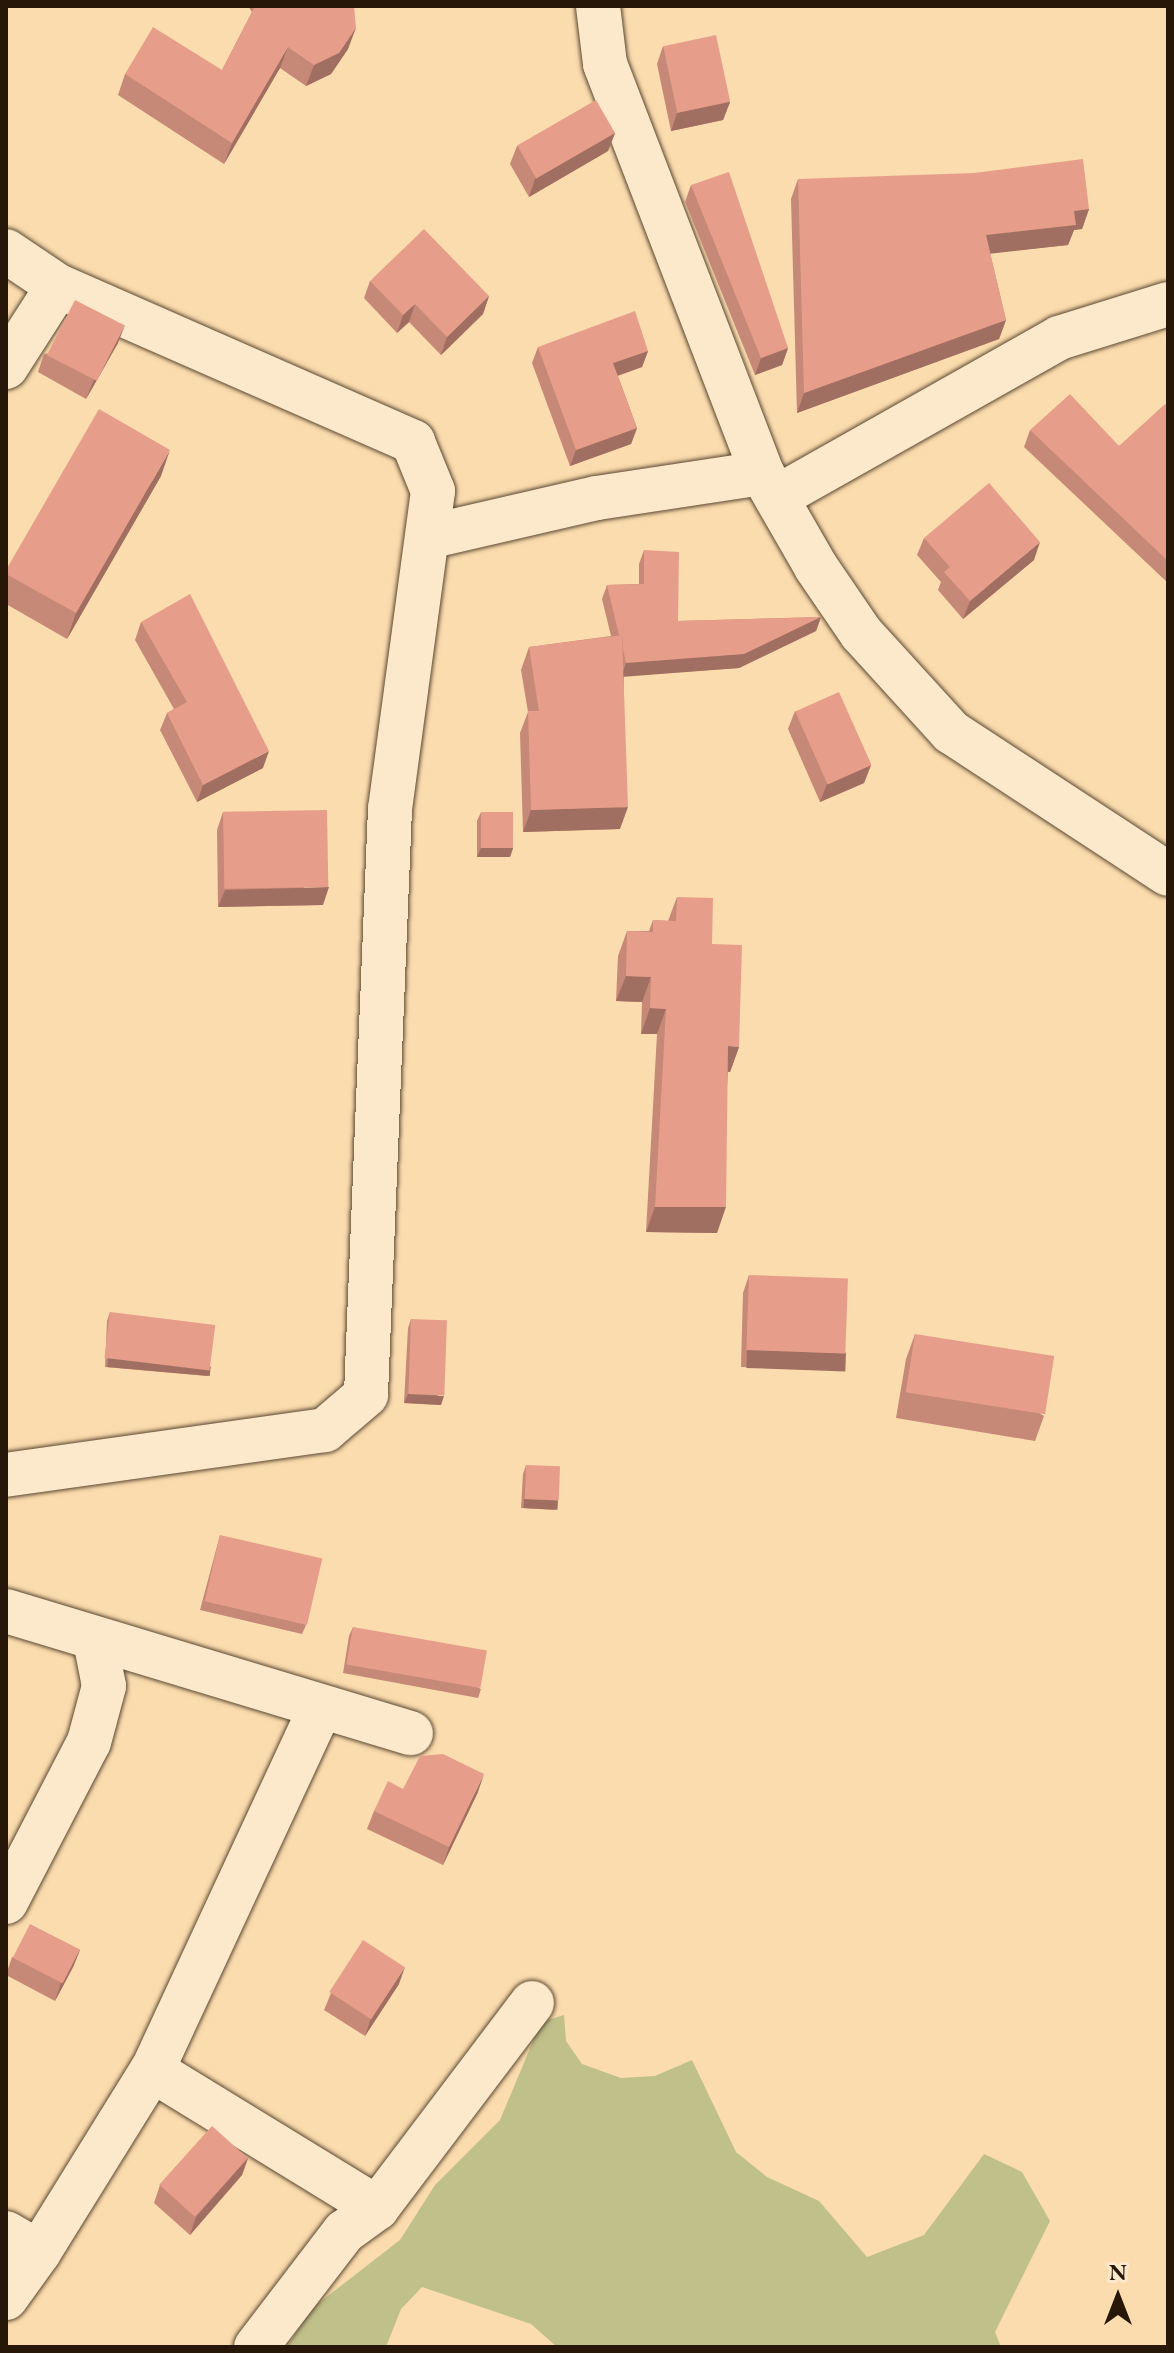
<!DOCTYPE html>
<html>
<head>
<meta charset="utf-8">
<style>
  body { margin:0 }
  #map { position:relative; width:1174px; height:2353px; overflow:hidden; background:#fbdcae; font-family:"EB Garamond",serif }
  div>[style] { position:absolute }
  .green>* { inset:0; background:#bfc08a }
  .roads { filter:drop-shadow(0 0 2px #5b4832) drop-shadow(0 0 2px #5b4832) }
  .minor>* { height:44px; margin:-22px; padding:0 22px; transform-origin:22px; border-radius:22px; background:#fce8ca }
  .wall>* { inset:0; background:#c68877 }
  .shaded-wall>* { inset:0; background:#a16f61; transform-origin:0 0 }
  .building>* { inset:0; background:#e69e8a; transform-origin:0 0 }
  span { translate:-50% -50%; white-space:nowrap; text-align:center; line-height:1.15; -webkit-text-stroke:6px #fce8ca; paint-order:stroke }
  .frame { position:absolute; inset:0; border:8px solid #261709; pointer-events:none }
  .north { position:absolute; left:1078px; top:2257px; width:80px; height:80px; -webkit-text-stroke:6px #fce8ca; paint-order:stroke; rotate:0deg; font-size:22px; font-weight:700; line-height:32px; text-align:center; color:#261709 }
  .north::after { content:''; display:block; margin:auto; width:28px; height:36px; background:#261709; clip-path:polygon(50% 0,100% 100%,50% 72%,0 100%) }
</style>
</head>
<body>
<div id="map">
  <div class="green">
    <i style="clip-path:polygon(564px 2015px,566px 2041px,582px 2064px,621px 2078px,655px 2076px,692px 2060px,736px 2152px,767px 2177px,819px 2201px,867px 2257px,924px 2235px,984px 2154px,1022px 2172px,1050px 2221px,995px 2332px,1001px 2347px,557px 2347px,531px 2324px,422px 2287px,401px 2309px,386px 2347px,287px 2347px,311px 2309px,400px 2240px,435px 2185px,500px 2120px,541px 2022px)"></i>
  </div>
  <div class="roads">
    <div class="minor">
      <i style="left:598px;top:6px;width:58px;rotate:83.1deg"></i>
      <i style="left:605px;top:64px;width:438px;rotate:69deg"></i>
      <i style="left:762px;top:473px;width:108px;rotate:60.1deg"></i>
      <i style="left:816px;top:567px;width:80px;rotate:55.7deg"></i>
      <i style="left:861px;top:633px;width:134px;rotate:47.7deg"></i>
      <i style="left:951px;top:732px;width:259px;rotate:33.2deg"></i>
      <i style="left:6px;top:251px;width:63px;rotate:33.9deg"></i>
      <i style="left:58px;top:286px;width:388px;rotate:23.7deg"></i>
      <i style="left:413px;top:442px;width:53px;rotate:67.8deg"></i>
      <i style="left:433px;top:491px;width:321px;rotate:97.7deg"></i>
      <i style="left:390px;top:809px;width:586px;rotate:92.35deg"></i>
      <i style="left:366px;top:1395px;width:54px;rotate:139.5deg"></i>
      <i style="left:325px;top:1430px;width:322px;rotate:172deg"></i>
      <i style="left:6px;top:367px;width:96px;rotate:-57.3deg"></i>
      <i style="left:777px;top:497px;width:324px;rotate:-29.4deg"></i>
      <i style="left:1059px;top:338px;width:114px;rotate:-17.3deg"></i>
      <i style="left:432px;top:536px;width:169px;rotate:-13deg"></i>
      <i style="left:597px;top:498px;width:167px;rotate:-8.6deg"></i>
      <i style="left:6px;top:1611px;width:423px;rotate:16.8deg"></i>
      <i style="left:319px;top:1711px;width:396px;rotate:114.9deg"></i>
      <i style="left:152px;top:2070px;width:264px;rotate:31.5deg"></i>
      <i style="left:6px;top:1902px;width:180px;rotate:-62.6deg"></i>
      <i style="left:89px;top:1742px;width:58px;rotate:-75deg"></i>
      <i style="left:104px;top:1686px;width:47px;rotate:-101.1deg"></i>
      <i style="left:6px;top:2233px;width:38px;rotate:30deg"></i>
      <i style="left:39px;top:2252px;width:214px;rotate:-58.2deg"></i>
      <i style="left:6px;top:2298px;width:57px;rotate:-54.3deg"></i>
      <i style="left:256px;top:2347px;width:145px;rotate:-52.6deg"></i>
      <i style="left:344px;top:2232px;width:41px;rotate:-36deg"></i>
      <i style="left:377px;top:2208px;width:257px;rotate:-52.9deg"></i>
    </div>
  </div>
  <div class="wall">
    <i style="clip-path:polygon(248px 6px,354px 6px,348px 49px,331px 74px,306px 86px,280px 68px,224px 164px,118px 95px,125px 74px,222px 70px,252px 12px)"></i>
    <i style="clip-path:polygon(663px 46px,730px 102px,723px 120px,671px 131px,657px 64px)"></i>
    <i style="clip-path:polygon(615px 133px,608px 151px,529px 197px,510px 164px,517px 146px)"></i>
    <i style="clip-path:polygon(798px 179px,1089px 209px,1082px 229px,1074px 230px,1068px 245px,990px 253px,1006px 320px,999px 339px,797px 413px,791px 199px)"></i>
    <i style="clip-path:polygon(691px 185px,788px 348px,782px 365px,755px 375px,685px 202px)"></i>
    <i style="clip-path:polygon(370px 281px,489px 296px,483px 314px,441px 355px,409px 322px,397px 333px,364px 298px)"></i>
    <i style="clip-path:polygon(118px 343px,86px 399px,38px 372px,44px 354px)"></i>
    <i style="clip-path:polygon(538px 347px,648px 351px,642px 367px,618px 376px,637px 428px,631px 444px,570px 466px,532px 363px)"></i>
    <i style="clip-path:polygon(1168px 407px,1168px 583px,1024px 447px,1030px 430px,1119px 446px)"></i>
    <i style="clip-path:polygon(161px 476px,67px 639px,6px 604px,6px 570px)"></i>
    <i style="clip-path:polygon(924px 538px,1034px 560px,963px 619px,938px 590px,941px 582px,917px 555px)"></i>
    <i style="clip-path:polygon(644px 550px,678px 621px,821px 617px,816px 631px,739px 668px,624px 676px,620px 829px,523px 832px,520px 733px,528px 712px,521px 670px,529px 647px,611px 636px,602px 599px,607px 585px,639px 584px,639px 564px)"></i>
    <i style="clip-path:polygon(141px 622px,263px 768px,197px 802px,160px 730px,167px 713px,174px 709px,135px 640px)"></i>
    <i style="clip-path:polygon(795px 711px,871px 765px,864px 783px,820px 802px,788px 729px)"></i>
    <i style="clip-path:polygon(223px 812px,323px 905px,218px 907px,217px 830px)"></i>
    <i style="clip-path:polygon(481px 812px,513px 848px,510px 857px,477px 857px,477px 821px)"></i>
    <i style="clip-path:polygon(677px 897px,712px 944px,739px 1047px,730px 1072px,728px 1072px,717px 1233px,646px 1232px,657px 1034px,641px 1034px,642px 1002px,616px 1001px,618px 956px,627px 931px,649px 931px,653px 920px,668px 921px)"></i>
    <i style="clip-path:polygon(749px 1275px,846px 1353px,840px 1370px,741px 1367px,743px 1293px)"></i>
    <i style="clip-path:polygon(110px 1312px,211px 1367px,207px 1376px,105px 1367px,107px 1321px)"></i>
    <i style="clip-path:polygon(411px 1319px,441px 1405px,404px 1403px,408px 1328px)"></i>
    <i style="clip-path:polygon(915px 1334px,1044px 1416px,1035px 1441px,896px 1418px,906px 1359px)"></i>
    <i style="clip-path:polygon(526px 1465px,558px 1501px,555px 1510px,521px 1508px,523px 1474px)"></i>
    <i style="clip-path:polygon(220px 1535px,306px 1625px,302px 1634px,200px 1610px)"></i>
    <i style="clip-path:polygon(353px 1627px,481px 1689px,478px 1698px,343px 1673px,349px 1636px)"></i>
    <i style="clip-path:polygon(403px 1789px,478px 1792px,443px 1865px,367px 1829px,374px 1811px)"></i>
    <i style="clip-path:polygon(80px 1950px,73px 1967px,55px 2001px,6px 1975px,12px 1957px)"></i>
    <i style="clip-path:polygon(399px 1984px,365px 2036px,324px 2010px,331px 1993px)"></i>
    <i style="clip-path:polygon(248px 2158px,242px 2175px,190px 2235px,154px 2203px,160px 2185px)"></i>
  </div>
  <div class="shaded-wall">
    <i style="clip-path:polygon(356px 28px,348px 49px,331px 74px,306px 86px,314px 65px)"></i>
    <i style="clip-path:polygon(288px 47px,280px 68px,224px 164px,232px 143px)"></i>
    <i style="clip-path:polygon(730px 102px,723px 120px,671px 131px,677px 113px)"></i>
    <i style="clip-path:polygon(615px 133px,608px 151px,529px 197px,535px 179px)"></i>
    <i style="clip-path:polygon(1089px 209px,1082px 229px,1074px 230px,1068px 245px,979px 255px,986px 235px,1074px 211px)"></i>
    <i style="clip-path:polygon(489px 296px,483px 314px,441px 355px,447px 337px)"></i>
    <i style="clip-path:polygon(415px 304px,409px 322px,397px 333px,403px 315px)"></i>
    <i style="clip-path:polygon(1006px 320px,999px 339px,797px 413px,804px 393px)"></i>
    <i style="clip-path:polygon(125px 325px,118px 343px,86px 399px,93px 382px)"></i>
    <i style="clip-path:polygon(788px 348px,782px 365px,755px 375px,761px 358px)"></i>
    <i style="clip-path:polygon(648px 351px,642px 367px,607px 379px,613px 363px)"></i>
    <i style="clip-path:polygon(637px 428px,631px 444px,570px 466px,576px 450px)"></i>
    <i style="clip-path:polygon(170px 450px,161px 476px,67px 639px,76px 613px)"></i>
    <i style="clip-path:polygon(1040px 542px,1034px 560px,963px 619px,970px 601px)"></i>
    <i style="clip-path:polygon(821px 617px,816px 631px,739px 668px,621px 677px,626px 663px)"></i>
    <i style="clip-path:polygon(269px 751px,263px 768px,197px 802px,203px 785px)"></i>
    <i style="clip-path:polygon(871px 765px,864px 783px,820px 802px,827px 784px)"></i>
    <i style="clip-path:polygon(628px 807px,620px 829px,523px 832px,531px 810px)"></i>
    <i style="clip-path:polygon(481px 848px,513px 848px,510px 857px,477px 857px)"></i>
    <i style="clip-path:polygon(329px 887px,323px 905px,218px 907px,225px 890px)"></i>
    <i style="clip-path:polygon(626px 976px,651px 977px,642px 1002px,616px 1001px)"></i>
    <i style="clip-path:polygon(650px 1008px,666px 1009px,657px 1034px,641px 1034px)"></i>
    <i style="clip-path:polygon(728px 1046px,739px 1047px,730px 1072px,719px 1071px)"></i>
    <i style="clip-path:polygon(655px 1207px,726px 1207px,717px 1233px,646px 1232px)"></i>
    <i style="left:747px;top:1350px;width:99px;height:18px;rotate:2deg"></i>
    <i style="left:108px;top:1358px;width:103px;height:9px;rotate:5deg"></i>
    <i style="clip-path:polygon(408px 1394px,444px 1396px,441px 1405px,404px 1403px)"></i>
    <i style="left:524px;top:1499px;width:34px;height:9px;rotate:3deg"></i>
    <i style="clip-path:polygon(484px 1774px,478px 1792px,443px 1865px,449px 1847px)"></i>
    <i style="clip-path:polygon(80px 1950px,73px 1967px,55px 2001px,61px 1983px)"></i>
    <i style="clip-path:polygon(405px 1967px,399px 1984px,365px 2036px,371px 2018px)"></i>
    <i style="clip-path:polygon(248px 2158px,242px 2175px,190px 2235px,196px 2217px)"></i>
  </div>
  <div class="building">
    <i style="clip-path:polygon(255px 6px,354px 6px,356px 28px,339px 53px,314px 65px,288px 47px,232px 143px,125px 74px,153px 27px,222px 70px)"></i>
    <i style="left:716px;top:35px;width:68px;height:54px;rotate:78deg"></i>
    <i style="left:596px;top:100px;width:38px;height:91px;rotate:60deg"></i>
    <i style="clip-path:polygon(1083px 159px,1089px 209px,1074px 211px,1076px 225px,986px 235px,1006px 320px,804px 393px,798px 179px,974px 173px)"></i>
    <i style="clip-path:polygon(729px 172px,788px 348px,761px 358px,691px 185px)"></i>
    <i style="clip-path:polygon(424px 229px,489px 296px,447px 337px,415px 304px,403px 315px,370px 281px)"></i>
    <i style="left:75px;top:300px;width:56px;height:62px;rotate:27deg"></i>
    <i style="clip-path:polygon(635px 311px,648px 351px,613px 363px,637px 428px,576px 450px,538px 347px)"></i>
    <i style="clip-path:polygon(1070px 394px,1119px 446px,1165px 404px,1168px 407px,1168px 561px,1030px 430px)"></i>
    <i style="clip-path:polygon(99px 409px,170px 450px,76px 613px,6px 574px,6px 570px)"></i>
    <i style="clip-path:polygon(989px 483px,1040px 542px,970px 601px,944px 572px,950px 567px,924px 538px)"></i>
    <i style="clip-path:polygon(644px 550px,679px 552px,678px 621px,821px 617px,744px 654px,626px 663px,623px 649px,622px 635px,619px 635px,607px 585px,644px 584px)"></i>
    <i style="clip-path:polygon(190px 594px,269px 751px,203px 785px,167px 713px,187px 702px,141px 622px)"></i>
    <i style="clip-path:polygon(622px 635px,628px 807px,531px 810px,528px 711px,539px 711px,529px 647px)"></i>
    <i style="left:839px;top:692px;width:80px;height:48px;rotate:66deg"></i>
    <i style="left:327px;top:810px;width:77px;height:104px;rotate:89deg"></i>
    <i style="left:481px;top:812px;width:32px;height:36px"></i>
    <i style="clip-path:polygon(677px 897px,713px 898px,712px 944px,742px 945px,739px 1047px,728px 1046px,726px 1207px,655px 1207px,666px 1009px,650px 1008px,651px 977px,626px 976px,627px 931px,653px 932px,653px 920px,676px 921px)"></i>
    <i style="left:749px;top:1275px;width:99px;height:75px;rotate:2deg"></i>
    <i style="left:110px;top:1312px;width:106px;height:46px;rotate:7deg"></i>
    <i style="left:411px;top:1319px;width:36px;height:75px;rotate:2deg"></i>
    <i style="left:915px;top:1334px;width:141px;height:59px;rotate:9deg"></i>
    <i style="left:526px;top:1465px;width:34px;height:34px;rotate:2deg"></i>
    <i style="left:220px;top:1535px;width:105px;height:68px;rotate:13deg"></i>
    <i style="left:353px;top:1627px;width:136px;height:38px;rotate:10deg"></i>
    <i style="clip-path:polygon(443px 1754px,484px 1774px,449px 1847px,374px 1811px,388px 1781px,403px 1789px,420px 1756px)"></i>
    <i style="left:30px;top:1924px;width:56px;height:38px;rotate:27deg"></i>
    <i style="left:363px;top:1940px;width:50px;height:62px;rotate:33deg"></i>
    <i style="left:212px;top:2126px;width:48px;height:79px;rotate:42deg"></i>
  </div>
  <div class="frame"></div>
  <div class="north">N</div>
</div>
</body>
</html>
